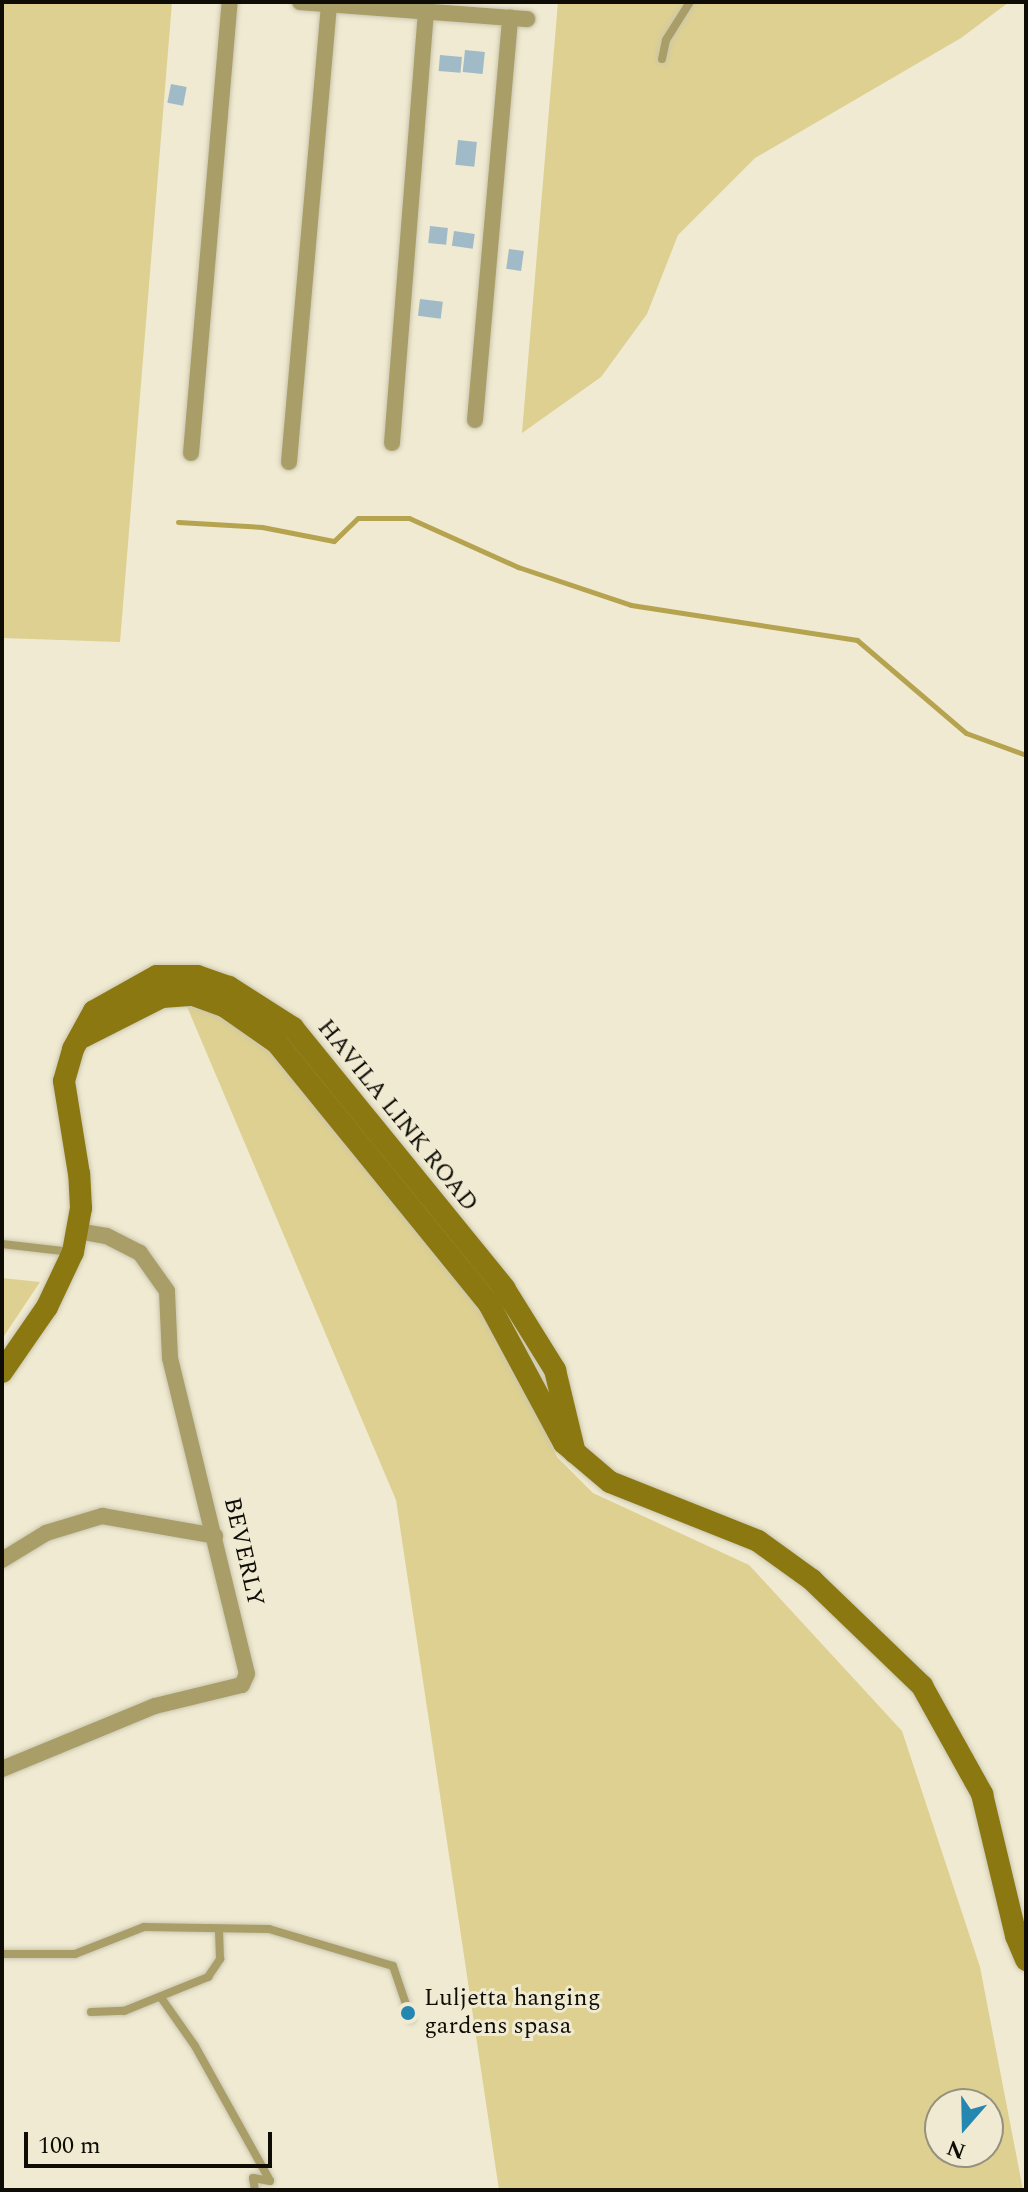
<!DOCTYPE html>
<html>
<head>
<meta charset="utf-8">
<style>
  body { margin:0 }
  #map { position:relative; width:1028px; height:2192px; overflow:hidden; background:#efead1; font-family:Spectral,serif }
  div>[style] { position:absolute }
  .green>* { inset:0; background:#ddd091 }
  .stream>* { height:5px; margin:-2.5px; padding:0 2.5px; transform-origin:2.5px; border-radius:2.5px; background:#b5a34f }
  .building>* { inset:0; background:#a1bac8; transform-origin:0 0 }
  .roads { filter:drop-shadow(0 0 2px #cbc6b0) drop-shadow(0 0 2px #cbc6b0) }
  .lane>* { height:8px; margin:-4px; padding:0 4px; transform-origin:4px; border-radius:4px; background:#a99e67 }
  .street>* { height:16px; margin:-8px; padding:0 8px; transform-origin:8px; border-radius:8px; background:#a99e67 }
  .secondary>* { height:22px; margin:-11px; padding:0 11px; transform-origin:11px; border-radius:11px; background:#8b7810 }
  .dots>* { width:22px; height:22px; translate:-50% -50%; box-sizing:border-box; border:4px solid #efead1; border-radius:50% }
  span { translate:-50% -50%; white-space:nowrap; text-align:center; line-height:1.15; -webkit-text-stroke:6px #efead1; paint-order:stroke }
  .street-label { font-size:24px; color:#0e0c05 }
  .poi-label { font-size:24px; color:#0e0c05 }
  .left { translate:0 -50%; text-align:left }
  .frame { position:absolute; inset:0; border:4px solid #0e0c05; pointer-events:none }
  .north { position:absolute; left:924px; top:2088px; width:80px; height:80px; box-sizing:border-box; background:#efead1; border:2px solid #95917f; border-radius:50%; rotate:200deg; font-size:22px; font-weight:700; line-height:32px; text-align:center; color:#0e0c05 }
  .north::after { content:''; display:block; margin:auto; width:28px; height:36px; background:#2487b1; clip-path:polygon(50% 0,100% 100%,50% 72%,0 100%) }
  .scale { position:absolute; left:24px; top:2132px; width:248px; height:36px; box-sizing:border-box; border:4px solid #0e0c05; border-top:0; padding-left:10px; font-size:24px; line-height:28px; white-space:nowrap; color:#0e0c05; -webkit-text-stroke:6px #efead1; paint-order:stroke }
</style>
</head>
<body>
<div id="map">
  <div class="green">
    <i style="clip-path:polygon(2px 2px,172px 2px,120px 642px,2px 638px)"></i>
    <i style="clip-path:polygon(558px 2px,1009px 2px,961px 38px,755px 158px,678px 235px,647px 314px,601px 377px,522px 433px)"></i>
    <i style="clip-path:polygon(evenodd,185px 1002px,221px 1012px,277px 1050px,507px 1344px,557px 1457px,593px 1493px,749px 1565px,902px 1731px,980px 1967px,1023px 2190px,499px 2190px,396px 1500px,185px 1002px,940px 2104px,988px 2104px,988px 2152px,940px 2152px,940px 2104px)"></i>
    <i style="clip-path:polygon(2px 1278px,40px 1282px,2px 1339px)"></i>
  </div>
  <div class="stream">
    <i style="left:178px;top:522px;width:84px;rotate:3.4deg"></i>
    <i style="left:262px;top:527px;width:73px;rotate:11deg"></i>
    <i style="left:334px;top:541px;width:33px;rotate:-44deg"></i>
    <i style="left:358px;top:518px;width:51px"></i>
    <i style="left:409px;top:518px;width:120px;rotate:24.2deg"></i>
    <i style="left:518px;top:567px;width:119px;rotate:18.6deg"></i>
    <i style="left:631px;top:605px;width:229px;rotate:8.8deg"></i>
    <i style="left:857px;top:640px;width:143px;rotate:40.5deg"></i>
    <i style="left:966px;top:733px;width:64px;rotate:20.1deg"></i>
  </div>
  <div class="building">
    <i style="left:465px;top:50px;width:20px;height:22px;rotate:6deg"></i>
    <i style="left:440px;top:55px;width:22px;height:16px;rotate:5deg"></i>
    <i style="left:171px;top:84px;width:16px;height:19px;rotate:11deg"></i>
    <i style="left:458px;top:140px;width:19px;height:25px;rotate:6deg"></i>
    <i style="left:430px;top:226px;width:18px;height:17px;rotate:6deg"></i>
    <i style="left:454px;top:231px;width:21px;height:15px;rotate:8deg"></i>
    <i style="left:509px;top:249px;width:15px;height:20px;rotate:8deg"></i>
    <i style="left:420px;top:299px;width:23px;height:17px;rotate:7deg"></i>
  </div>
  <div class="roads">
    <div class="lane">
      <i style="left:662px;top:59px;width:19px;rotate:-78deg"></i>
      <i style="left:666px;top:40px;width:45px;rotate:-57.7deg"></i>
      <i style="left:2px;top:1244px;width:70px;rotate:6.5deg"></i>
      <i style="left:2px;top:1954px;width:73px"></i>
      <i style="left:75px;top:1954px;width:74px;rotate:-21.4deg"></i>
      <i style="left:144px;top:1927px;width:125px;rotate:0.9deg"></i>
      <i style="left:269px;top:1929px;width:129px;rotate:16.6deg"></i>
      <i style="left:393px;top:1966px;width:56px;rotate:71.2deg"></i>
      <i style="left:162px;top:1999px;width:57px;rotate:54.9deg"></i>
      <i style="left:195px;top:2046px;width:154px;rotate:60.9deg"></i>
      <i style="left:270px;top:2181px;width:17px;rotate:-170deg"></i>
      <i style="left:253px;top:2178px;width:12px;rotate:81deg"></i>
      <i style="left:91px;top:2012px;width:33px;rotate:-2deg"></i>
      <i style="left:124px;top:2011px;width:91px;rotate:-22deg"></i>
      <i style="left:208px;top:1977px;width:22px;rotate:-56deg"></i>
      <i style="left:220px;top:1959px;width:29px;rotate:-92deg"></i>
    </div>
    <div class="street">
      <i style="left:300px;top:2px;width:228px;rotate:4.3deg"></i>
      <i style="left:475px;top:420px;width:404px;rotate:-85deg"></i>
      <i style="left:392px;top:443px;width:433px;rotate:-85.5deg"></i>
      <i style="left:191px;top:453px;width:453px;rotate:-85.1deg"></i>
      <i style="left:289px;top:462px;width:460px;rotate:-85deg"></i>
      <i style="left:2px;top:1560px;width:52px;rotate:-31.5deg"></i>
      <i style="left:46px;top:1533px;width:59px;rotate:-16.9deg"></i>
      <i style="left:102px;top:1516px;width:115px;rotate:10deg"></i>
      <i style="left:2px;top:1769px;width:165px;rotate:-22.4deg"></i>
      <i style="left:155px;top:1706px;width:89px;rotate:-13.6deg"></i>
      <i style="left:242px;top:1685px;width:12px;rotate:-66deg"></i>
      <i style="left:247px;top:1674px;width:325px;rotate:-103.7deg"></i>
      <i style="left:170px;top:1358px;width:67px;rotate:-92.6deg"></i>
      <i style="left:167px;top:1291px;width:47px;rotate:-125.4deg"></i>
      <i style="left:140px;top:1253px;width:38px;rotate:-153deg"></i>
      <i style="left:106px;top:1236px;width:28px;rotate:-170deg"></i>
    </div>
    <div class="secondary">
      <i style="left:83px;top:1037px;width:89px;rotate:-26.9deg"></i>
      <i style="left:162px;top:997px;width:31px;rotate:-4deg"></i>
      <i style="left:193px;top:995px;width:33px;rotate:20deg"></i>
      <i style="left:224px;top:1006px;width:65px;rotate:34.9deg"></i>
      <i style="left:277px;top:1043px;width:336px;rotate:50.9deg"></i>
      <i style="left:489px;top:1304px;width:158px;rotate:61.7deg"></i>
      <i style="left:564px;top:1443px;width:60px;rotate:40.3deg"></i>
      <i style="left:610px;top:1482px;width:159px;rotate:21.7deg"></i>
      <i style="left:758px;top:1541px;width:67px;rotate:35.8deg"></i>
      <i style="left:812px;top:1580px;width:153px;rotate:43.9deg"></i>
      <i style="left:922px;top:1686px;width:124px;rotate:60.9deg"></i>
      <i style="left:982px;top:1794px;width:146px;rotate:76.5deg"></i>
      <i style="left:1016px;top:1936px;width:26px;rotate:67deg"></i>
      <i style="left:2px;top:1372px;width:79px;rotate:-55.3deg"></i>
      <i style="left:47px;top:1307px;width:61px;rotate:-64.7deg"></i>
      <i style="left:73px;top:1252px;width:45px;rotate:-79.7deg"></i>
      <i style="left:81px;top:1208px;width:34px;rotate:-93deg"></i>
      <i style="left:79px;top:1174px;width:94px;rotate:-99.2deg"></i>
      <i style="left:64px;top:1081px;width:33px;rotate:-74deg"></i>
      <i style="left:73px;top:1049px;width:43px;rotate:-61.1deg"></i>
      <i style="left:94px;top:1011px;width:72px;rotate:-29.1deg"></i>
      <i style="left:157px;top:976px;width:40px"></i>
      <i style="left:197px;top:976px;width:34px;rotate:19deg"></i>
      <i style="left:229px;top:987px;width:76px;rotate:32.6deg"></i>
      <i style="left:293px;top:1028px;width:335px;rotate:50.9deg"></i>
      <i style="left:504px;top:1288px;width:97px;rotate:58.1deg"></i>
      <i style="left:555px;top:1370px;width:85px;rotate:76.5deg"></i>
    </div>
  </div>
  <div class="dots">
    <i style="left:408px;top:2013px;background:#2487b1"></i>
  </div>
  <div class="street-label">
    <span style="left:397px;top:1116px;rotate:51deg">HAVILA LINK ROAD</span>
    <span style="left:243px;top:1552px;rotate:77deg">BEVERLY</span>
  </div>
  <div class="poi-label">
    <span class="left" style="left:424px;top:2013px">Luljetta hanging<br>gardens spasa</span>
  </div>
  <div class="frame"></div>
  <div class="north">N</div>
  <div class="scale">100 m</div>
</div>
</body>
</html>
